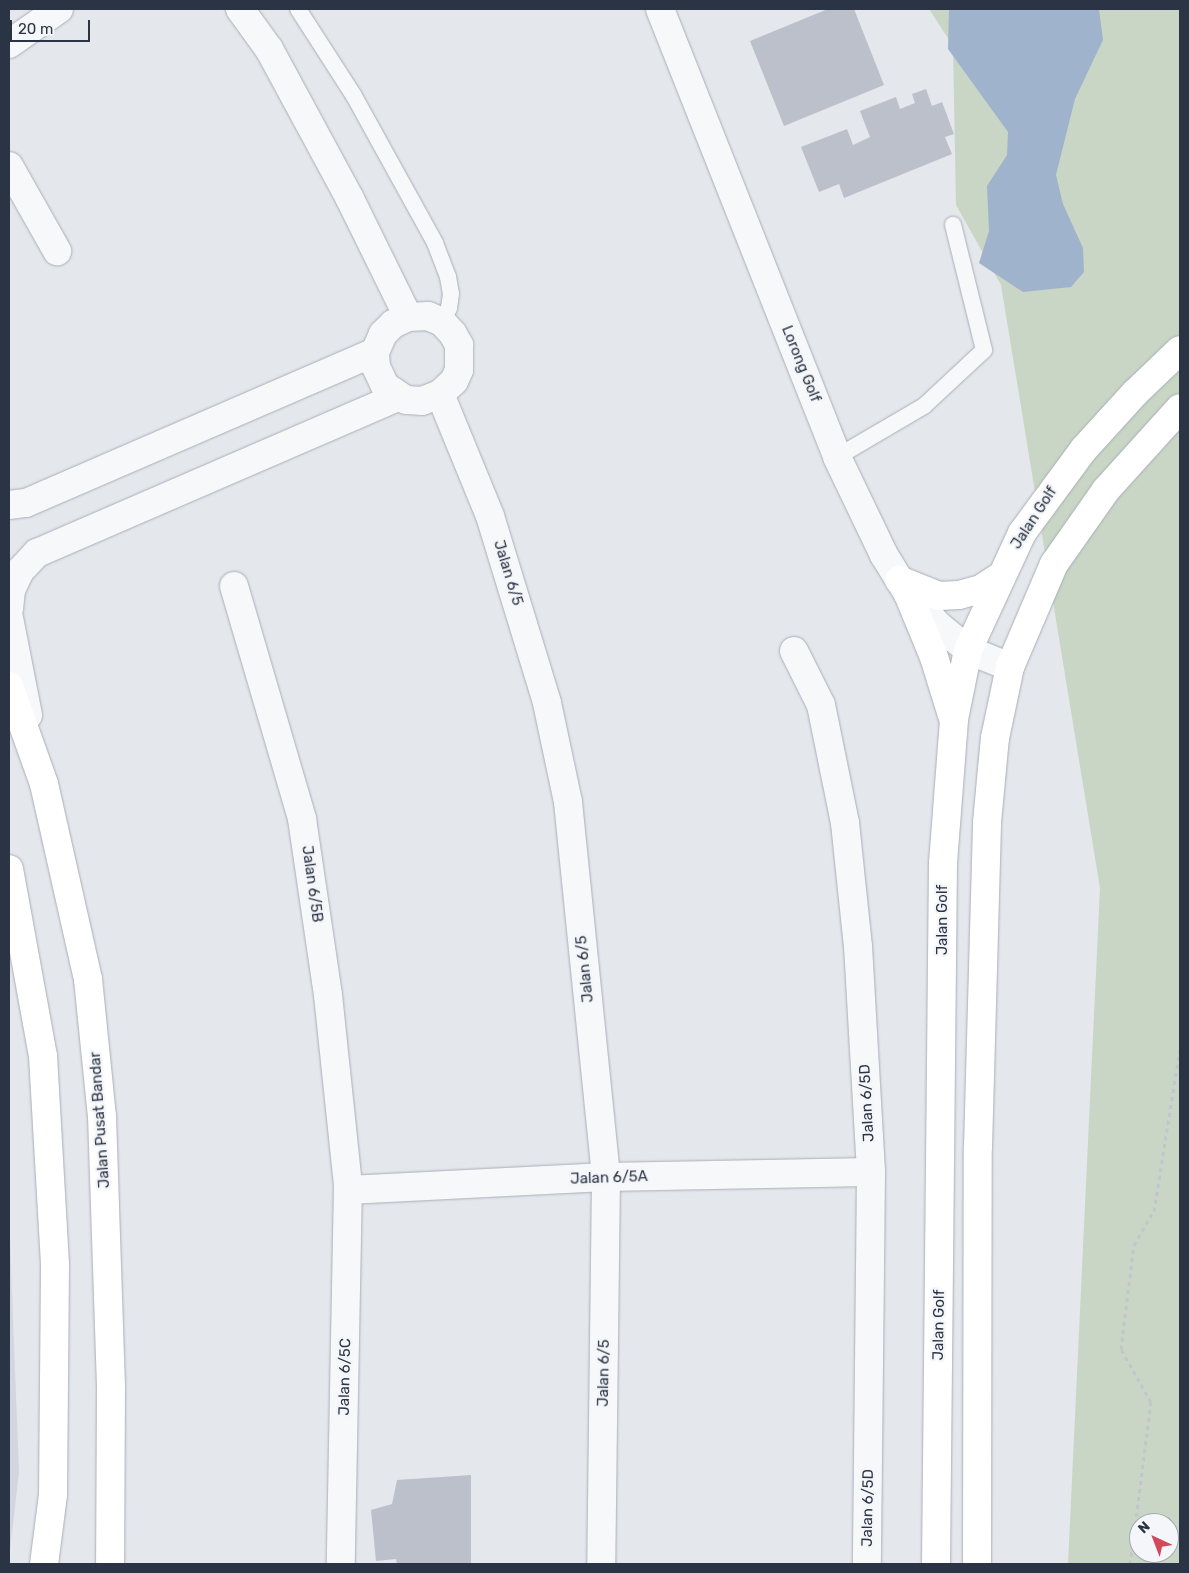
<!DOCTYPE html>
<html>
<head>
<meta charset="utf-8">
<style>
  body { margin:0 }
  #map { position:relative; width:1189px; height:1573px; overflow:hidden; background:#e4e7ec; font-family:Rubik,sans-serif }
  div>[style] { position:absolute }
  .built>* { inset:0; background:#d2d6de }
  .green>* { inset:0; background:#c9d6c5 }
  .water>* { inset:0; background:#9fb4cc }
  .building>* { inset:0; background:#bbc0ca }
  .path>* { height:3px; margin-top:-1.5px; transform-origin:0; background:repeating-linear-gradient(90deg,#c2c5cb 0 4px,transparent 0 8px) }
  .roads { filter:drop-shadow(0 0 1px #a9aeb7) drop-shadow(0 0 1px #a9aeb7) }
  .lane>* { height:16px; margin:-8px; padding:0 8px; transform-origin:8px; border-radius:8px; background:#f7f8fa }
  .street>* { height:28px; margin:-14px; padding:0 14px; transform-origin:14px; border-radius:14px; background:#f7f8fa }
  .secondary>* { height:28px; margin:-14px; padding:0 14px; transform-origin:14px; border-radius:14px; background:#fff }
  span { translate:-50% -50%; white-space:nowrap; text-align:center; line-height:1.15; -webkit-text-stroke:5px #f4f6f9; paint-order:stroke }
  .street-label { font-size:15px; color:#2b3445 }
  .frame { position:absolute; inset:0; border:10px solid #2b3445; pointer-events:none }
  .north { position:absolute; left:1129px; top:1513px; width:50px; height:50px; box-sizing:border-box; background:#f4f6f9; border:1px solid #a4a8b1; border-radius:50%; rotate:317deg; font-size:14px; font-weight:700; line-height:20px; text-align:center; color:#2b3445 }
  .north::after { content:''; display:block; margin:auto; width:18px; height:22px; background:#d1495b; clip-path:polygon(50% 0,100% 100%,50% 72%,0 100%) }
  .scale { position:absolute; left:10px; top:20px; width:80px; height:22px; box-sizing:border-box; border:2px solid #2b3445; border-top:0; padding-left:6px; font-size:15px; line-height:18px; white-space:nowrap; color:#2b3445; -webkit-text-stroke:4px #f4f6f9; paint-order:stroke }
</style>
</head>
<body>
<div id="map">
  <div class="built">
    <i style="clip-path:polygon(9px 1216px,19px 1472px,9px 1559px)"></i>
  </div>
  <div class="green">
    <i style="clip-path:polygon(evenodd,929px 9px,1180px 9px,1180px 1564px,1068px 1564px,1100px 888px,1001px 285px,956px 205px,953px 46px,929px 9px,1139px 1523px,1169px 1523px,1169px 1553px,1139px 1553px,1139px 1523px)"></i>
  </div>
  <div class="water">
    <i style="clip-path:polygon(949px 9px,1099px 9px,1103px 40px,1075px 99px,1056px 175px,1063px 204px,1083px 248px,1084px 272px,1071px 287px,1023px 292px,979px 263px,989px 231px,987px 186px,1007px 155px,1008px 132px,948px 49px)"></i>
  </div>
  <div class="building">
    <i style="clip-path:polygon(828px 9px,854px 9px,884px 85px,784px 126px,750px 41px)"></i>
    <i style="clip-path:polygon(926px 89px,932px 106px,942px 102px,954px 134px,945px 137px,952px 154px,844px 198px,839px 184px,819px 192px,801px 147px,847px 129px,853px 145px,870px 137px,860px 111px,896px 97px,900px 109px,915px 103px,912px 94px)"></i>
    <i style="clip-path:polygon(471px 1475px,471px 1564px,397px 1564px,396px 1559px,376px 1561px,371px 1510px,392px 1504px,397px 1480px)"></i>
  </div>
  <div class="path">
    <i style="left:1130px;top:1564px;width:163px;rotate:-82.6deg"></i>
    <i style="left:1151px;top:1402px;width:61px;rotate:-119.5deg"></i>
    <i style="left:1121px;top:1349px;width:105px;rotate:-82.9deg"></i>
    <i style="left:1134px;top:1245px;width:39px;rotate:-60deg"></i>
    <i style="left:1154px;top:1211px;width:164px;rotate:-80.9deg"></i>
  </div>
  <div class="roads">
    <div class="lane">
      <i style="left:298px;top:9px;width:103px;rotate:57.2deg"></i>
      <i style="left:354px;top:96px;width:168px;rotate:61.1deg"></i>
      <i style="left:435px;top:243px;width:36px;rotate:69deg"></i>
      <i style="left:448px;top:277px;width:17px;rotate:80deg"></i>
      <i style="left:451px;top:294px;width:14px;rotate:98deg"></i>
      <i style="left:449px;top:308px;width:16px;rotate:117deg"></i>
      <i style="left:837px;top:457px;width:101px;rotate:-30.4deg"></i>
      <i style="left:924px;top:406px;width:82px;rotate:-43deg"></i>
      <i style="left:984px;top:350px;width:129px;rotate:-103.9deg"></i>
    </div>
    <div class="street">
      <i style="left:240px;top:9px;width:49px;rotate:54.1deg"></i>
      <i style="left:269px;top:49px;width:170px;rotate:61.6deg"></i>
      <i style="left:350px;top:199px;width:131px;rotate:63.8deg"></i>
      <i style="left:660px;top:9px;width:482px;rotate:68.4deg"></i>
      <i style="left:837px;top:457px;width:109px;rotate:64.4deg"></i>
      <i style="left:884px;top:555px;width:46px;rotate:58.4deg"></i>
      <i style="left:908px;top:594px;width:46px;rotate:45.9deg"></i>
      <i style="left:940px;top:627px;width:36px;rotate:39deg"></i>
      <i style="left:968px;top:650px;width:45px;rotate:22deg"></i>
      <i style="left:9px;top:44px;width:61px;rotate:-35deg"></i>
      <i style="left:9px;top:166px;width:98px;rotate:60.5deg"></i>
      <i style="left:440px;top:394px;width:132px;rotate:67.7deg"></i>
      <i style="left:490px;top:516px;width:195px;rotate:73deg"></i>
      <i style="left:547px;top:703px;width:101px;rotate:78deg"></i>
      <i style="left:568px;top:802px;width:377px;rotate:84.2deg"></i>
      <i style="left:606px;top:1177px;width:387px;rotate:90.7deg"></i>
      <i style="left:9px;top:505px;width:17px;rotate:-7deg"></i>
      <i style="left:26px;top:503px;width:380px;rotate:-23.4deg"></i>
      <i style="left:375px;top:352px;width:20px;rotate:-66deg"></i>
      <i style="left:383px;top:334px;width:14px;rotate:-45deg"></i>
      <i style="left:393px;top:324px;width:17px;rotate:-25deg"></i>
      <i style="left:408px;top:317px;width:20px;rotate:-3deg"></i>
      <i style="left:428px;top:316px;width:15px;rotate:23deg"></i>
      <i style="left:442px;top:322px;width:16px;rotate:47deg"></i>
      <i style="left:453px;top:334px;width:13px;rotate:61deg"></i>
      <i style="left:459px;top:345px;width:25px;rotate:90deg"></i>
      <i style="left:459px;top:370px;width:12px;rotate:114deg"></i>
      <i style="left:454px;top:381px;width:19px;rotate:137deg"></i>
      <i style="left:440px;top:394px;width:19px;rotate:159deg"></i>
      <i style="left:422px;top:401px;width:16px;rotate:-176deg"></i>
      <i style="left:406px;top:400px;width:25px;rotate:-146deg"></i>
      <i style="left:385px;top:386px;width:21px;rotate:-115deg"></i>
      <i style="left:376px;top:367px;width:15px;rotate:-94deg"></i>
      <i style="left:234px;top:586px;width:243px;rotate:73.7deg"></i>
      <i style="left:302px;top:819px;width:178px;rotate:81.6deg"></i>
      <i style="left:328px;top:995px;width:190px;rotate:84deg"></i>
      <i style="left:348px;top:1184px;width:380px;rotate:91.1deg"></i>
      <i style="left:9px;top:609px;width:19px;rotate:-84deg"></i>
      <i style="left:11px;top:590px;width:21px;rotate:-65deg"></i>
      <i style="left:20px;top:571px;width:25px;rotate:-47deg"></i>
      <i style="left:37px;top:553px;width:393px;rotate:-23.4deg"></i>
      <i style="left:9px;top:618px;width:99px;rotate:78.9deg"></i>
      <i style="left:794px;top:651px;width:60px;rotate:63.4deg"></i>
      <i style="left:821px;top:705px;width:120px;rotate:78.5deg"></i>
      <i style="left:845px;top:823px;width:124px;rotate:84deg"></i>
      <i style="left:858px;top:946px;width:226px;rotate:86.7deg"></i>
      <i style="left:871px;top:1172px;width:392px;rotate:90.6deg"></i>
      <i style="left:348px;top:1190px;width:258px;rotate:-2.9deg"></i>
      <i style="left:606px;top:1177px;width:265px;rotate:-1.1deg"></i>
    </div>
    <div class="secondary">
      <i style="left:899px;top:580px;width:43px;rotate:21.8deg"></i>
      <i style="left:939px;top:596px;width:20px;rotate:-3deg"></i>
      <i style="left:959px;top:595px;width:23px;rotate:-15deg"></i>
      <i style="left:981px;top:589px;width:20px;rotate:-33deg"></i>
      <i style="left:908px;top:594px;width:68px;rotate:67.6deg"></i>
      <i style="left:934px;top:657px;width:61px;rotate:72.8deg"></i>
      <i style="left:9px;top:686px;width:104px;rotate:70.3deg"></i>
      <i style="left:44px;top:784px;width:200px;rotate:77.3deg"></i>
      <i style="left:88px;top:979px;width:138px;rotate:84.2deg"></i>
      <i style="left:102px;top:1116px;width:271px;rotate:88.1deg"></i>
      <i style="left:111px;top:1387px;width:177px;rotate:90.3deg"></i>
      <i style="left:9px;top:869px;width:190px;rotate:79.7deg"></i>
      <i style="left:43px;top:1056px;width:210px;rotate:86.7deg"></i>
      <i style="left:55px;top:1266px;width:229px;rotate:90.5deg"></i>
      <i style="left:53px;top:1495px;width:70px;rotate:97.4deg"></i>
      <i style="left:936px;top:1564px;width:701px;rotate:-89.43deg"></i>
      <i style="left:943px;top:863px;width:144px;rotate:-85.6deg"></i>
      <i style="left:954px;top:719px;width:70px;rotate:-78.5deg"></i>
      <i style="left:968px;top:650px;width:129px;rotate:-65.2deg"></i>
      <i style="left:1022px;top:533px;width:104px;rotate:-53.6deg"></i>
      <i style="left:1084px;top:449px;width:76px;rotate:-47.7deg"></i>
      <i style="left:1135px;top:393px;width:62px;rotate:-43.7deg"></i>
      <i style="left:977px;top:1564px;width:417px;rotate:-89.9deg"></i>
      <i style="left:978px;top:1147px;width:325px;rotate:-88.4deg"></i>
      <i style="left:987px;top:822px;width:84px;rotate:-84.6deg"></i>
      <i style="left:995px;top:738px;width:73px;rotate:-78.1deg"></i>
      <i style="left:1010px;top:667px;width:112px;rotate:-66.9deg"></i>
      <i style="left:1054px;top:564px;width:90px;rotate:-54.9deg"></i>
      <i style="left:1106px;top:490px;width:110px;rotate:-47.9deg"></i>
    </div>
  </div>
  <div class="street-label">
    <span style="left:801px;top:364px;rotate:68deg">Lorong Golf</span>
    <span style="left:1034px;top:518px;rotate:-57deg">Jalan Golf</span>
    <span style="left:508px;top:573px;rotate:73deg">Jalan 6/5</span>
    <span style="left:312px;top:884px;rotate:82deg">Jalan 6/5B</span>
    <span style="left:943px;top:920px;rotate:-90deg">Jalan Golf</span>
    <span style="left:585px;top:969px;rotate:-96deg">Jalan 6/5</span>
    <span style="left:867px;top:1103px;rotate:-93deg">Jalan 6/5D</span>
    <span style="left:100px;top:1120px;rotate:-94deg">Jalan Pusat Bandar</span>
    <span style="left:609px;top:1178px;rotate:-2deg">Jalan 6/5A</span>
    <span style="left:939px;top:1325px;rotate:-89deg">Jalan Golf</span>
    <span style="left:604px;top:1373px;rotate:-89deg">Jalan 6/5</span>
    <span style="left:345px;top:1377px;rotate:-89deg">Jalan 6/5C</span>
    <span style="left:868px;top:1508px;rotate:-89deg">Jalan 6/5D</span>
  </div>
  <div class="frame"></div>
  <div class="north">N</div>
  <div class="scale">20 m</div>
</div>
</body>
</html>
